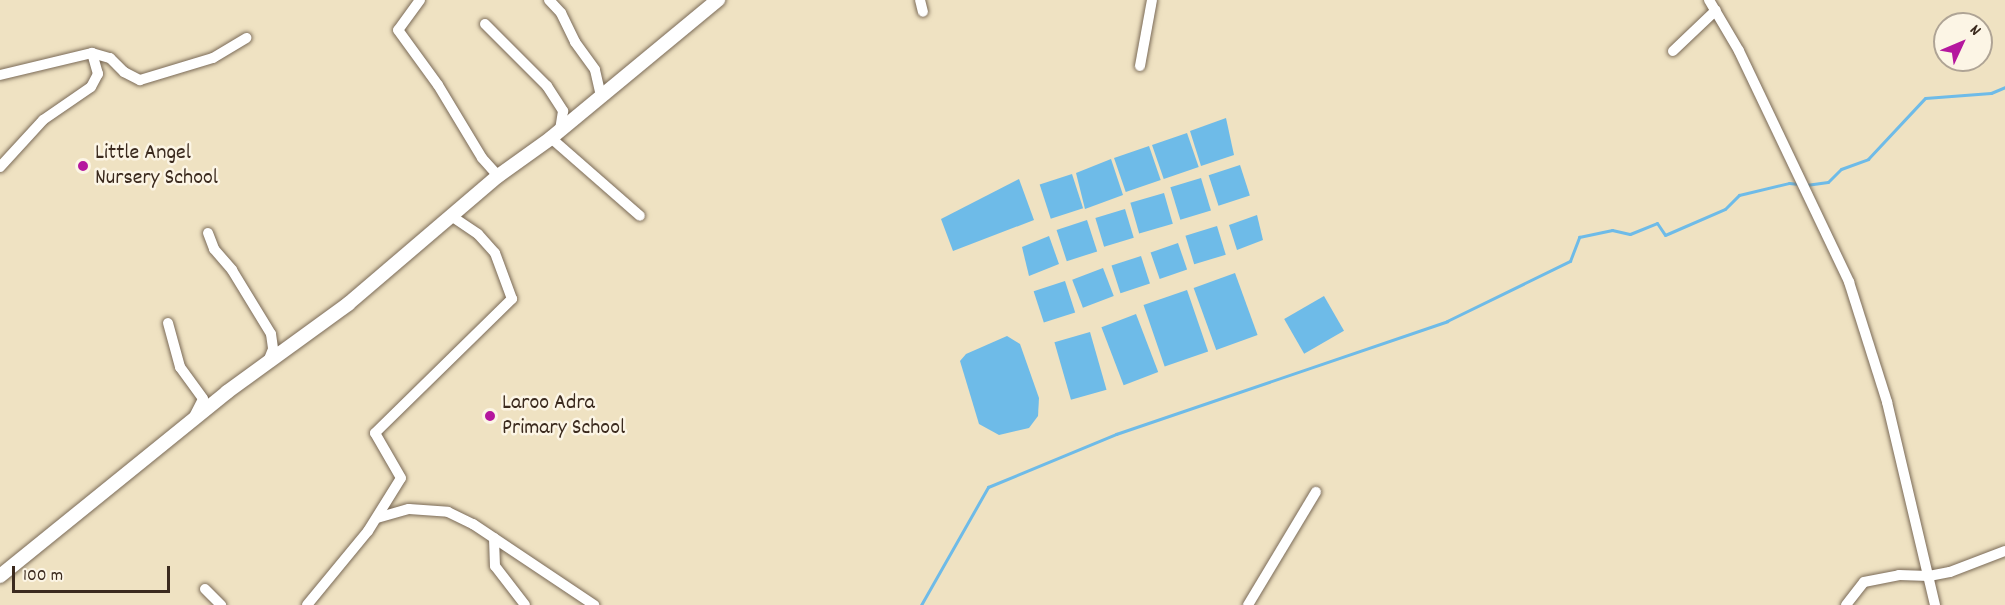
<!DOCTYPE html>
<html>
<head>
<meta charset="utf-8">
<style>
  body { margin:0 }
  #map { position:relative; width:2005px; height:605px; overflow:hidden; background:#efe2c2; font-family:Dekko,sans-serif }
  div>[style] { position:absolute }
  .water>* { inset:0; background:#6ebbe8; transform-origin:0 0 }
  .stream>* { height:3px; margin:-1.5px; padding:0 1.5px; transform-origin:1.5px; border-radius:1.5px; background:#6ebbe8 }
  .roads { filter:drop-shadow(0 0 2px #7a6a57) drop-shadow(0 0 2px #7a6a57) }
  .minor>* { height:10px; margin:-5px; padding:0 5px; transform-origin:5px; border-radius:5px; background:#fff }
  .tertiary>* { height:14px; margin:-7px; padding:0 7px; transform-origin:7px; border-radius:7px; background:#fff }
  .dots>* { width:16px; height:16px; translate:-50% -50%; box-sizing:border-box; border:3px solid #fcf5e5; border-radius:50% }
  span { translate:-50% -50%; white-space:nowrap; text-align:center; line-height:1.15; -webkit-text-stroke:5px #fcf5e5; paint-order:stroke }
  .poi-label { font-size:22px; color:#3b2a1e }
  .left { translate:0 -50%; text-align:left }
  .north { position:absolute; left:1933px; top:12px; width:60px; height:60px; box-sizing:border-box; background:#fcf5e5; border:2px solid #afa495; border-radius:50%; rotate:46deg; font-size:16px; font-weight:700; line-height:24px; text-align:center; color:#3b2a1e }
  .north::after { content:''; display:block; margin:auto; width:21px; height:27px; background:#b5179e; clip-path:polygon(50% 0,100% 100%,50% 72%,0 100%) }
  .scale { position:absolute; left:12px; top:566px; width:158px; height:27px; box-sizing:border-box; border:3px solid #3b2a1e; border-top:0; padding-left:8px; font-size:18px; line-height:21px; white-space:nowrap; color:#3b2a1e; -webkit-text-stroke:4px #fcf5e5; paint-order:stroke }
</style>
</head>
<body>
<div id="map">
  <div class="water">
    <i style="clip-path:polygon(1226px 118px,1234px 155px,1201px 166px,1190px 131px)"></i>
    <i style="left:1187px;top:133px;width:36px;height:37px;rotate:71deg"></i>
    <i style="left:1149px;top:146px;width:36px;height:37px;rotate:71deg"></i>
    <i style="clip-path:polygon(1111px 159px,1123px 195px,1085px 209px,1076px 173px)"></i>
    <i style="left:1240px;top:165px;width:32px;height:33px;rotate:72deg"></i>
    <i style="left:1072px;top:174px;width:36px;height:34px;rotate:72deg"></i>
    <i style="left:1201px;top:178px;width:34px;height:32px;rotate:73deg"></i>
    <i style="clip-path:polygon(1019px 179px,1034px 220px,953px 251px,941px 219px)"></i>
    <i style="left:1164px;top:193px;width:32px;height:35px;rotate:74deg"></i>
    <i style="left:1125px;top:209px;width:30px;height:31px;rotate:73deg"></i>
    <i style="clip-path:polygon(1257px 215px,1263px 240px,1237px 250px,1229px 225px)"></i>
    <i style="left:1087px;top:220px;width:33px;height:32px;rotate:72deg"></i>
    <i style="left:1217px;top:226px;width:30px;height:33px;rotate:73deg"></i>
    <i style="clip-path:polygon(1049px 236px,1059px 264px,1029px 276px,1022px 247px)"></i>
    <i style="left:1178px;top:243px;width:28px;height:29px;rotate:71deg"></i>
    <i style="left:1141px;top:256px;width:29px;height:31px;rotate:72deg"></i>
    <i style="left:1103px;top:268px;width:30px;height:33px;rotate:69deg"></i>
    <i style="left:1235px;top:273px;width:66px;height:44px;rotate:70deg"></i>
    <i style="left:1065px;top:281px;width:33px;height:33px;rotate:72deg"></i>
    <i style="left:1187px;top:290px;width:65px;height:46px;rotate:71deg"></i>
    <i style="left:1324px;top:296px;width:40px;height:46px;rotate:60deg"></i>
    <i style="left:1136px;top:314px;width:62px;height:37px;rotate:69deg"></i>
    <i style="left:1090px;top:332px;width:60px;height:37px;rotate:74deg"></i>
    <i style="clip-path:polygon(1007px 336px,1020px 344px,1039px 398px,1038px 416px,1029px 428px,999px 435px,979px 424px,960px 361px,966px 354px)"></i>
  </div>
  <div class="stream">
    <i style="left:1806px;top:185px;width:22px;rotate:-8deg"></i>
    <i style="left:1828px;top:182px;width:18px;rotate:-45deg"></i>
    <i style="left:1841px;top:169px;width:29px;rotate:-20deg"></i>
    <i style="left:1868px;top:159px;width:83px;rotate:-46.9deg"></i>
    <i style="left:1925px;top:98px;width:66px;rotate:-4.3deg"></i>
    <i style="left:1991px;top:93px;width:15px;rotate:-23deg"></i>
    <i style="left:921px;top:605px;width:136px;rotate:-60.4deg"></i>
    <i style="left:988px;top:487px;width:139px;rotate:-22.5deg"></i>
    <i style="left:1116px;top:434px;width:350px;rotate:-18.8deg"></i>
    <i style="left:1447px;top:321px;width:137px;rotate:-26deg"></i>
    <i style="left:1570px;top:261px;width:26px;rotate:-69deg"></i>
    <i style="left:1579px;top:237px;width:34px;rotate:-12deg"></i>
    <i style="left:1612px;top:230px;width:18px;rotate:13deg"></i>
    <i style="left:1630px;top:234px;width:29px;rotate:-22deg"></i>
    <i style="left:1657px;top:223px;width:14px;rotate:56deg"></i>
    <i style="left:1665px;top:235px;width:65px;rotate:-23.4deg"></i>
    <i style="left:1725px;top:209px;width:20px;rotate:-45deg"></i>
    <i style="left:1739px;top:195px;width:51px;rotate:-13.5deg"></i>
    <i style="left:1789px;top:183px;width:10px;rotate:6deg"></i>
  </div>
  <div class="roads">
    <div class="minor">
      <i style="left:420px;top:0;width:37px;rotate:126deg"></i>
      <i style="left:398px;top:30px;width:68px;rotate:54deg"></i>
      <i style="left:438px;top:85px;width:85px;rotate:58.9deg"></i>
      <i style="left:482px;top:158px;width:24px;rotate:48deg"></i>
      <i style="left:549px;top:0;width:18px;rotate:47deg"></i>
      <i style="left:561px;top:13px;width:32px;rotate:64deg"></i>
      <i style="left:575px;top:42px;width:34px;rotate:54deg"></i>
      <i style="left:595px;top:70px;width:27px;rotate:77deg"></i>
      <i style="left:920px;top:0;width:12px;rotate:76deg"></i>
      <i style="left:1709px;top:0;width:59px;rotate:59.5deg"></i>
      <i style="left:1739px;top:51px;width:256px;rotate:64.5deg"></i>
      <i style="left:1849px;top:282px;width:126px;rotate:72.4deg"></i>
      <i style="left:1887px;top:402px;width:209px;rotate:76.7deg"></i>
      <i style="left:485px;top:24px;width:88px;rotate:45deg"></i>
      <i style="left:547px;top:86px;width:30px;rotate:57deg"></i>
      <i style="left:563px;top:111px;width:19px;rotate:99deg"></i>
      <i style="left:1673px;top:51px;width:59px;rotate:-43.6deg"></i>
      <i style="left:1140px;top:66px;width:67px;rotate:-79.7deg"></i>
      <i style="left:0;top:75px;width:95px;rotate:-13.4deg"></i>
      <i style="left:92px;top:53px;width:19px;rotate:16deg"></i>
      <i style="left:110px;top:58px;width:20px;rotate:45deg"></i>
      <i style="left:124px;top:72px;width:18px;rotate:27deg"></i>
      <i style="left:140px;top:80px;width:76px;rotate:-16.8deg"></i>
      <i style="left:213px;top:58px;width:39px;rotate:-31deg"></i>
      <i style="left:551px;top:138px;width:118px;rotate:41.2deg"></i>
      <i style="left:0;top:167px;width:64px;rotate:-47.5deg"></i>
      <i style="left:43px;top:120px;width:58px;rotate:-34.5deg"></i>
      <i style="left:91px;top:87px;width:15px;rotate:-62deg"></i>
      <i style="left:98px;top:74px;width:22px;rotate:-106deg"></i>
      <i style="left:208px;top:233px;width:17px;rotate:69deg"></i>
      <i style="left:214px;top:249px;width:28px;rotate:49deg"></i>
      <i style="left:232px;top:270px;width:75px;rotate:58.6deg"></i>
      <i style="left:271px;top:334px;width:15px;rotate:82deg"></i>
      <i style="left:273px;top:349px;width:16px;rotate:112deg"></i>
      <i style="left:168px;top:323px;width:46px;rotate:74.7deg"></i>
      <i style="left:180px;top:367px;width:39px;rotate:54deg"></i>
      <i style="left:203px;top:399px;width:20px;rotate:117deg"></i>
      <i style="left:377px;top:518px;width:33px;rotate:-16deg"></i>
      <i style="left:409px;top:509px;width:39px;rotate:4deg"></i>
      <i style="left:448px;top:512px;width:28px;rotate:26deg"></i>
      <i style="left:473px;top:524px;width:146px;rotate:33.8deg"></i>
      <i style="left:494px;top:538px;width:28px;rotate:88deg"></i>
      <i style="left:495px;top:566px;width:49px;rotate:52.4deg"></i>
      <i style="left:205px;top:589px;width:23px;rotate:45deg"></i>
      <i style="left:307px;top:605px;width:96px;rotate:-50.5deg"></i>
      <i style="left:368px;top:531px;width:62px;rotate:-58.1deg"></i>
      <i style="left:401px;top:478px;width:52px;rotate:-120deg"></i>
      <i style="left:375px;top:433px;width:192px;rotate:-44.4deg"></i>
      <i style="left:512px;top:299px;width:49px;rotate:-110.3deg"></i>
      <i style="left:495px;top:253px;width:25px;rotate:-132deg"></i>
      <i style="left:478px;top:234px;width:32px;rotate:-146deg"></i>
      <i style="left:1248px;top:605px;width:132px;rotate:-59deg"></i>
      <i style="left:1846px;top:605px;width:29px;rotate:-52deg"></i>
      <i style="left:1864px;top:582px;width:36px;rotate:-11deg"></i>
      <i style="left:1899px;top:575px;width:30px;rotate:2deg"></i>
      <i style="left:1929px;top:576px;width:21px;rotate:-11deg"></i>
      <i style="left:1950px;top:572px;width:59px;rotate:-20.9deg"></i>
    </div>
    <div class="tertiary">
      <i style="left:0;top:576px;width:292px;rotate:-39deg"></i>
      <i style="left:227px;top:392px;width:150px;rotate:-36deg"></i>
      <i style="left:348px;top:304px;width:197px;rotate:-40.5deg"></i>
      <i style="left:498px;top:176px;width:65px;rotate:-35.6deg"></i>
      <i style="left:551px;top:138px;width:217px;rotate:-39.6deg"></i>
    </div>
  </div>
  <div class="dots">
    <i style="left:83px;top:166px;background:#b5179e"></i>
    <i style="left:490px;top:416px;background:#b5179e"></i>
  </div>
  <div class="poi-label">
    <span class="left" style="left:95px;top:166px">Little Angel<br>Nursery School</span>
    <span class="left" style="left:502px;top:416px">Laroo Adra<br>Primary School</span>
  </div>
  <div class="north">N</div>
  <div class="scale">100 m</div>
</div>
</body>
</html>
